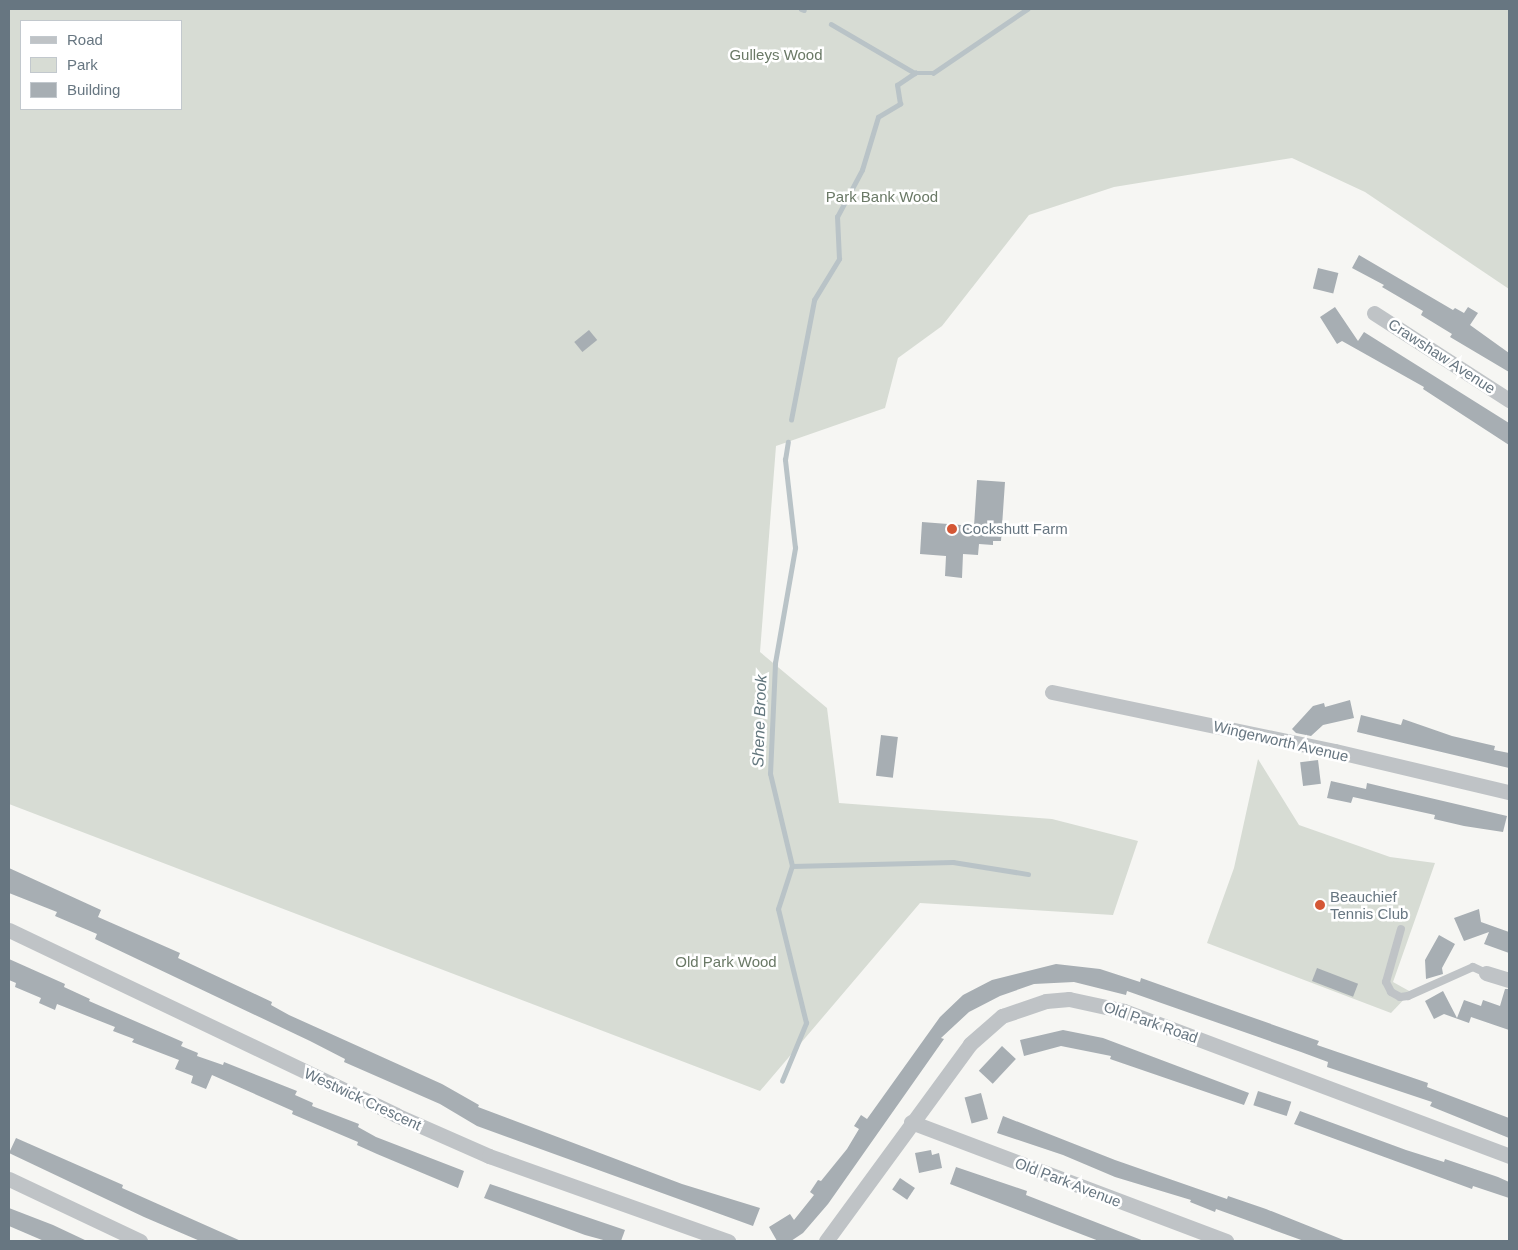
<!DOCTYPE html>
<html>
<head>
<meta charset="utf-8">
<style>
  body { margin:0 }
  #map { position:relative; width:1518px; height:1250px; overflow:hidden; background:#f6f6f3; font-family:Helvetica,sans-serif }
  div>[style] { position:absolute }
  .green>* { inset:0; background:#d7dcd4 }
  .stream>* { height:4.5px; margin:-2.25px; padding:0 2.25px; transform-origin:2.25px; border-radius:2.25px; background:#b9c3c7 }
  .building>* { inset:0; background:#a7aeb3; transform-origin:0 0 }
  .lane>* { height:8px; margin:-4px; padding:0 4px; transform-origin:4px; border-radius:4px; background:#bfc3c6 }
  .street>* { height:15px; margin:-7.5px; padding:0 7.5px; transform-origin:7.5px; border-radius:7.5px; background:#bfc3c6 }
  .dots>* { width:14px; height:14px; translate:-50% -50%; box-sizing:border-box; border:2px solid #fff; border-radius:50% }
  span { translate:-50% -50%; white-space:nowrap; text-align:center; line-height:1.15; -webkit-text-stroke:5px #fff; paint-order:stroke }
  .park-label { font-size:15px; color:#6a7966 }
  .street-label { font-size:15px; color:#677681 }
  .poi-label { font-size:15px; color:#677681 }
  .left { translate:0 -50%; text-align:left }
  .water-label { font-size:16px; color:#63777e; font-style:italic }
  .frame { position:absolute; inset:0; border:10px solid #677681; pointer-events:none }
  .legend { position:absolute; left:20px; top:20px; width:162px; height:90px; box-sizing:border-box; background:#fff; border:1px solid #c2c8cd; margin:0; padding:6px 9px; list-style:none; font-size:15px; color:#677681 }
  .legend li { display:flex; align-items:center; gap:10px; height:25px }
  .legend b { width:25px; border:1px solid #c2c8cd }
</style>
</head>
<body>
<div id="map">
  <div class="green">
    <i style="clip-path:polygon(evenodd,9px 9px,1509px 9px,1509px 289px,1365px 192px,1292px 158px,1114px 187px,1029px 215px,942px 326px,898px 358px,885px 408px,776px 446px,760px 652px,827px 708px,839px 803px,1052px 819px,1138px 841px,1113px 915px,920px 903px,760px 1091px,9px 804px,9px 9px,21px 21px,181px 21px,181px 109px,21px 109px,21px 21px)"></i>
    <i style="clip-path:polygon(1258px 759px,1299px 825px,1390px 857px,1435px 863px,1393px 982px,1411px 992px,1391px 1013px,1207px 943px,1234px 868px)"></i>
  </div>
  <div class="stream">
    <i style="left:801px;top:9px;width:3px;rotate:18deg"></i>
    <i style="left:831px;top:24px;width:97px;rotate:30.3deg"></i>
    <i style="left:915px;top:73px;width:18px"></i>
    <i style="left:933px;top:73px;width:114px;rotate:-34.2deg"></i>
    <i style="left:791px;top:420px;width:122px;rotate:-79.1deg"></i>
    <i style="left:814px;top:300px;width:48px;rotate:-58.6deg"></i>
    <i style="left:839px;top:259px;width:42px;rotate:-92.7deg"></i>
    <i style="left:837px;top:217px;width:53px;rotate:-62deg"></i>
    <i style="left:862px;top:170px;width:55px;rotate:-73.2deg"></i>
    <i style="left:878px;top:117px;width:26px;rotate:-31deg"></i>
    <i style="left:900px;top:104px;width:19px;rotate:-99deg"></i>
    <i style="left:897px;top:85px;width:22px;rotate:-34deg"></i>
    <i style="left:792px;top:866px;width:161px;rotate:-1.4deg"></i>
    <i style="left:953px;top:862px;width:76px;rotate:9.1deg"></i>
    <i style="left:782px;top:1081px;width:63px;rotate:-67.5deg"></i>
    <i style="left:806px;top:1023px;width:117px;rotate:-103.8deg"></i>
    <i style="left:778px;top:909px;width:45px;rotate:-72deg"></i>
    <i style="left:792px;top:866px;width:95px;rotate:-103.4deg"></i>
    <i style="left:770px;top:774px;width:111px;rotate:-87.4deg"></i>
    <i style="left:775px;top:663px;width:117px;rotate:-80.1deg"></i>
    <i style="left:795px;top:548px;width:89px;rotate:-96.5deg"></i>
    <i style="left:785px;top:460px;width:18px;rotate:-81deg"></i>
  </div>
  <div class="building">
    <i style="clip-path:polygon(1359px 255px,1453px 310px,1455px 308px,1464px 313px,1468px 307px,1478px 313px,1470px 325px,1509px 353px,1509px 372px,1450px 337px,1452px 334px,1421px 315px,1423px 311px,1382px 287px,1384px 285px,1352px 268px)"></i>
    <i style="left:1318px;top:268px;width:21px;height:21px;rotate:14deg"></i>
    <i style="clip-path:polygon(1335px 307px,1358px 341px,1364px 332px,1509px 423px,1509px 445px,1423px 389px,1424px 387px,1342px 341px,1337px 344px,1320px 317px)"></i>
    <i style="left:589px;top:330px;width:13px;height:19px;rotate:51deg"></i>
    <i style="clip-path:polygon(977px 480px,1005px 482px,1001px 541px,993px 541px,993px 545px,979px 544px,978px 555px,963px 554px,962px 578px,945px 576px,946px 556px,920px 554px,922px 522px,974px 526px)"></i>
    <i style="clip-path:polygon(1350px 700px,1354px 718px,1323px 725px,1311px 736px,1296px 733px,1292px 729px,1313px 706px,1324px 703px,1325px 707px)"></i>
    <i style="clip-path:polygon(1361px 715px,1401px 725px,1403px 719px,1452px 736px,1495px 746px,1494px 750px,1509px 753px,1509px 768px,1357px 732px)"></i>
    <i style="left:881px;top:735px;width:17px;height:41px;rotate:7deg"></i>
    <i style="left:1318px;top:760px;width:24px;height:18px;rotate:83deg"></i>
    <i style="clip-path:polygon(1331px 781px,1366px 789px,1367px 783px,1392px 789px,1507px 816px,1503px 832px,1464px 826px,1434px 819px,1435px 815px,1353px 797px,1351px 803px,1327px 798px)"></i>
    <i style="clip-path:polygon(9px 868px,101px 910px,98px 917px,180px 953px,178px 958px,272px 1002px,271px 1005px,289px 1015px,442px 1084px,479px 1105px,478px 1107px,682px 1184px,760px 1208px,753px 1226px,477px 1126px,440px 1104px,344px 1062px,345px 1059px,310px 1041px,95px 939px,97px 934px,55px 916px,57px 912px,9px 893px)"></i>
    <i style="clip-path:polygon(1479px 909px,1481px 922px,1509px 932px,1509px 953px,1484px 944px,1489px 932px,1464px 941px,1454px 918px)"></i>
    <i style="clip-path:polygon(1439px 935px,1455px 944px,1442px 968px,1443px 974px,1426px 979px,1425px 960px)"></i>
    <i style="clip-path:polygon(9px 959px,65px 984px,64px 987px,90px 999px,89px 1001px,183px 1042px,181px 1046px,198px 1053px,197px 1056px,223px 1065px,224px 1062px,297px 1091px,295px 1095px,313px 1103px,312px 1106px,359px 1124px,358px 1127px,376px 1137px,464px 1171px,458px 1188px,377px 1154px,357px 1145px,358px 1142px,292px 1114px,293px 1111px,212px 1075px,206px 1089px,191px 1083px,193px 1076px,175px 1069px,179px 1060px,132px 1042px,134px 1039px,113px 1031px,115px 1027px,57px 1004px,55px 1010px,39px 1003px,41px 998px,15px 987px,16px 983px,9px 980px)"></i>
    <i style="clip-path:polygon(1056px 964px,1100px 969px,1140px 982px,1141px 978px,1319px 1041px,1317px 1045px,1428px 1083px,1427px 1087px,1509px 1118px,1509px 1138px,1430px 1106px,1432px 1102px,1327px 1067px,1328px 1062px,1301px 1052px,1127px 991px,1126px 995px,1074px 982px,1034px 984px,1000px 996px,969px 1012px,941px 1038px,944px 1039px,828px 1204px,803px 1233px,791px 1241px,777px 1241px,769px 1227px,790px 1214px,794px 1220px,814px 1195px,810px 1192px,818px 1180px,821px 1181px,847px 1149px,859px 1129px,854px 1126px,861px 1115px,867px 1119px,940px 1017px,963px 995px,992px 980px)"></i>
    <i style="left:1317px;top:968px;width:44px;height:14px;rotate:21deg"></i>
    <i style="clip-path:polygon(1505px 989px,1509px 989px,1509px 1030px,1471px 1017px,1469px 1023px,1444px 1014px,1434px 1019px,1425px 1001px,1443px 991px,1457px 1018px,1464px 1000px,1481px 1006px,1483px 1000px,1500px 1006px)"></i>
    <i style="clip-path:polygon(1063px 1030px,1103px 1038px,1249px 1093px,1244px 1105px,1110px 1059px,1111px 1056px,1061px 1046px,1024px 1056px,1020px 1040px)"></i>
    <i style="left:1002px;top:1046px;width:19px;height:34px;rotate:43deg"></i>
    <i style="left:1258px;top:1091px;width:35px;height:15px;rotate:18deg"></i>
    <i style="left:981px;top:1093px;width:27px;height:17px;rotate:75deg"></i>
    <i style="clip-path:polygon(1300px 1111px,1406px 1150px,1444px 1162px,1445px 1159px,1498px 1177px,1509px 1182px,1509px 1198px,1473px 1186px,1472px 1189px,1294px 1124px)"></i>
    <i style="clip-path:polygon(1003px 1116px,1115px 1160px,1227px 1199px,1228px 1196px,1266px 1209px,1346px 1241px,1304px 1241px,1216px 1209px,1215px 1212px,1190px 1202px,1191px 1200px,1115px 1177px,1063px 1155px,997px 1133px)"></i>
    <i style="clip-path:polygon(16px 1138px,123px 1185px,122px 1188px,241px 1241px,200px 1241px,144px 1217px,9px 1153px)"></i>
    <i style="clip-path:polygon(931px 1150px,932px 1155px,939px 1153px,942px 1168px,919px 1173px,915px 1153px)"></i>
    <i style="clip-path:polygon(956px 1167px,1027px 1191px,1026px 1195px,1144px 1241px,1099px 1241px,950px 1184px)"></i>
    <i style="left:900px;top:1178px;width:18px;height:14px;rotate:34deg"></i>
    <i style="clip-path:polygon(490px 1184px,625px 1230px,621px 1241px,607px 1241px,585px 1235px,484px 1198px)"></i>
    <i style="clip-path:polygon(9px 1208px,53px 1225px,87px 1241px,44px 1241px,9px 1226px)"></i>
  </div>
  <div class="lane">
    <i style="left:1401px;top:929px;width:55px;rotate:105.8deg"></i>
    <i style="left:1386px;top:982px;width:11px;rotate:63deg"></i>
    <i style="left:1391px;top:992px;width:10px;rotate:29deg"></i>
    <i style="left:1400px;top:997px;width:8px;rotate:-7deg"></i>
    <i style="left:1408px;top:996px;width:71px;rotate:-24deg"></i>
    <i style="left:1473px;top:967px;width:14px;rotate:25deg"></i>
  </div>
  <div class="street">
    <i style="left:1374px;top:313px;width:161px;rotate:32.8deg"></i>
    <i style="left:1052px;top:692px;width:289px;rotate:11.8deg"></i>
    <i style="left:1335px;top:751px;width:179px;rotate:13.3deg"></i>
    <i style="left:9px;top:930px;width:429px;rotate:25.5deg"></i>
    <i style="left:396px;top:1115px;width:102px;rotate:23.8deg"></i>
    <i style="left:489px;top:1156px;width:254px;rotate:19.6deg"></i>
    <i style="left:1486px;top:973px;width:24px;rotate:17deg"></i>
    <i style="left:911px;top:1122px;width:337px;rotate:20.7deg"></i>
    <i style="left:9px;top:1179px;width:145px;rotate:25.3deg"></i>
    <i style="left:826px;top:1241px;width:244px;rotate:-53.8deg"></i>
    <i style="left:970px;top:1044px;width:43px;rotate:-41.2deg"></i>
    <i style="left:1002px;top:1016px;width:46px;rotate:-18.8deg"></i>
    <i style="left:1046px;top:1001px;width:23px;rotate:-5deg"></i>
    <i style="left:1069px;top:999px;width:56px;rotate:12.3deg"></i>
    <i style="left:1124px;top:1011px;width:411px;rotate:20.6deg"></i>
  </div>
  <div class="dots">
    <i style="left:952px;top:529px;background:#d45735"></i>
    <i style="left:1320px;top:905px;background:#d45735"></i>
  </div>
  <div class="park-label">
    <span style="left:776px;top:55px">Gulleys Wood</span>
    <span style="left:882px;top:197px">Park Bank Wood</span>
    <span style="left:726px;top:962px">Old Park Wood</span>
  </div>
  <div class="street-label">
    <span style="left:1442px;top:356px;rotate:33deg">Crawshaw Avenue</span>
    <span style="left:1281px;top:741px;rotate:13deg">Wingerworth Avenue</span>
    <span style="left:1151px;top:1022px;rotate:19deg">Old Park Road</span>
    <span style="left:363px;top:1099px;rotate:25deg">Westwick Crescent</span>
    <span style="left:1068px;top:1182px;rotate:21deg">Old Park Avenue</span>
  </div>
  <div class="poi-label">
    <span class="left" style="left:962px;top:529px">Cockshutt Farm</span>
    <span class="left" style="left:1330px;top:905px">Beauchief<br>Tennis Club</span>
  </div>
  <div class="water-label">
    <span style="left:760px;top:721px;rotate:-88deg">Shene Brook</span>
  </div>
  <div class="frame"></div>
  <ul class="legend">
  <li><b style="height:6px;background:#bfc3c6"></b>Road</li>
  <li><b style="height:14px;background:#d7dcd4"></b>Park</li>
  <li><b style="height:14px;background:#a7aeb3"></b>Building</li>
  </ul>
</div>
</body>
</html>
